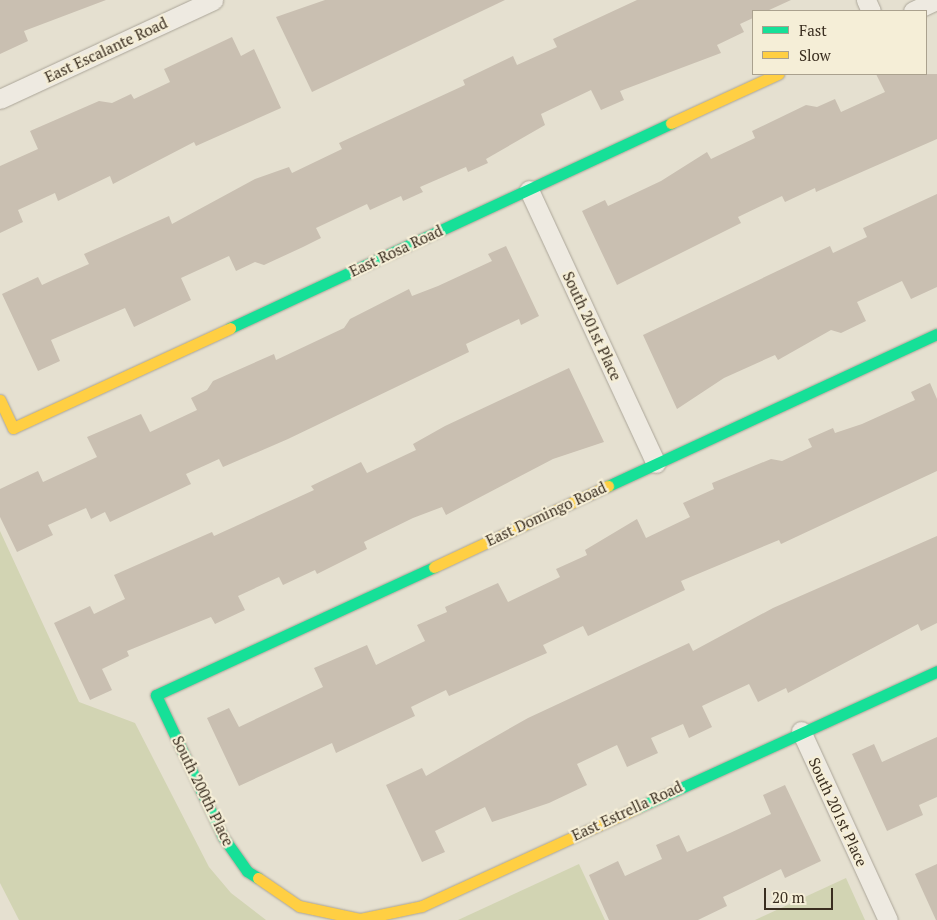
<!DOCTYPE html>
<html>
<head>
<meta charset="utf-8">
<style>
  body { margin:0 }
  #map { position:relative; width:937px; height:920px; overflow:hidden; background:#e5e0d0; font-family:"PT Serif",serif }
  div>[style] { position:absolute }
  .green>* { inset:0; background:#d2d4b3 }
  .building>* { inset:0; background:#c9bfb1 }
  .roads { filter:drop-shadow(0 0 1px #aba598) drop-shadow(0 0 1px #aba598) }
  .street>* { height:19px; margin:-9.5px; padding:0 9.5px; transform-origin:9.5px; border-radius:9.5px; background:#eeeae1 }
  .fast>* { height:11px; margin:-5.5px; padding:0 5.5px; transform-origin:5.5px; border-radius:5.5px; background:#16e098 }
  .slow>* { height:11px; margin:-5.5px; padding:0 5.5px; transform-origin:5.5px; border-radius:5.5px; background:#ffcf43 }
  span { translate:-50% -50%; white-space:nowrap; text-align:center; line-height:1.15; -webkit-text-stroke:4.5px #f5eed7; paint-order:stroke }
  .street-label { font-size:15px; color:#3a2e20 }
  .legend { position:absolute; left:752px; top:10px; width:175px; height:65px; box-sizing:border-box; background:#f5eed7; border:1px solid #aaa18e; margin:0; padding:6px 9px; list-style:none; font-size:15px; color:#3a2e20 }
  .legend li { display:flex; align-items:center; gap:10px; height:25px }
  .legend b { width:25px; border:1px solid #aaa18e }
  .scale { position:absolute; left:764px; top:888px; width:69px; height:22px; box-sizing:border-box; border:2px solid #3a2e20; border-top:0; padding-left:6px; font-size:15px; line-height:18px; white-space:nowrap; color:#3a2e20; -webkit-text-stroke:4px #f5eed7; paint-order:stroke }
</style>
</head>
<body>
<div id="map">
  <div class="green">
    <i style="clip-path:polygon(0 531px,79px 702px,135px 723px,209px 867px,231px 893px,266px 920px,19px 920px,0 883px)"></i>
    <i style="clip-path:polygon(579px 864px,605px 920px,458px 920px)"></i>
    <i style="clip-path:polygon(846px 878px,865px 920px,755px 920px)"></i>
  </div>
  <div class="building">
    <i style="clip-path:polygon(0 0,106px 0,24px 31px,28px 41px,0 54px)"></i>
    <i style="clip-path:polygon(325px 0,505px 0,312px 92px,276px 17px)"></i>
    <i style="clip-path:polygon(637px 0,791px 0,767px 11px,753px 11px,753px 18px,740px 24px,744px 32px,717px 45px,721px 53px,620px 91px,624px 100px,601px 110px,591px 90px,541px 114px,545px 125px,486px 159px,488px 163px,468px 172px,466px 167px,420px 187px,423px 192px,403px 201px,401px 196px,370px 210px,367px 204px,316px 228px,321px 238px,303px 247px,264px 265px,255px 262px,236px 271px,229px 256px,181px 278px,191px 300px,134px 327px,125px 308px,51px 340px,60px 361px,38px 371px,2px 294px,38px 277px,42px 285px,55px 279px,89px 264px,84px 254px,169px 216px,172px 224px,255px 179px,289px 167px,292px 173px,342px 149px,339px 143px,465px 85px,463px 80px,513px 56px,517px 65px,557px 47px,553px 39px)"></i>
    <i style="clip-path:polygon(232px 37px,241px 56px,254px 49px,281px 108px,196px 146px,194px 142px,113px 184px,110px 176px,58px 201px,55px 193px,18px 210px,23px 222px,0 233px,0 166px,38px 149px,30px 131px,99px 101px,112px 103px,131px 94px,134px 99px,170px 82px,164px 69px)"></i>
    <i style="clip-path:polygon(876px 74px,937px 74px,937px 139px,816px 192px,815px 188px,785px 202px,782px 196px,738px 217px,741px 223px,617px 285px,582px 211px,605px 200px,608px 206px,661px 181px,707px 152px,711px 159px,755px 138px,752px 131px,806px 105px,817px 107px,835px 99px,841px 112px,885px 92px)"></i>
    <i style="clip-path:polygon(937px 194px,937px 287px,911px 299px,902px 281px,857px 302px,866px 321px,841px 333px,831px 330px,778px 360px,775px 355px,724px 378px,677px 409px,643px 335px,830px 246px,833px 253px,867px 237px,863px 228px)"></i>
    <i style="clip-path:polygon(506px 246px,539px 316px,521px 325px,519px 319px,466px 344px,469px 352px,288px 439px,223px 467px,219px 459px,186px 474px,191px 484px,110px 522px,105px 512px,91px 519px,86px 508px,48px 525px,53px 535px,17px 552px,0 517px,0 489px,38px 471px,43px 482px,97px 457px,87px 437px,141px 414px,150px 432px,197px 410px,191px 398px,207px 390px,213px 381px,274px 354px,276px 360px,344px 328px,350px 319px,409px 289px,412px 296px,438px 286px,492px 261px,488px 254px)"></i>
    <i style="clip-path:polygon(569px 368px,604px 442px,553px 459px,446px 515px,442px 507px,413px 518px,364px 542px,367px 549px,317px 574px,315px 570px,283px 585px,279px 577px,238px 596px,245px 610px,215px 624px,211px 617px,127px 651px,129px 656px,102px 669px,112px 690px,90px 700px,54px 623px,90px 606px,94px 614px,125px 599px,114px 575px,212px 532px,214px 536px,314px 490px,311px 486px,361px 462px,367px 473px,416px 450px,413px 444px,445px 426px)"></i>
    <i style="clip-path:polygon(930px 383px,937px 399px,937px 471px,781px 544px,779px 540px,681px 581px,685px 590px,588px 636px,583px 626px,543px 645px,547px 653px,449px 696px,446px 690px,411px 707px,415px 716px,336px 753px,332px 743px,239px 786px,207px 718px,229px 708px,239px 727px,323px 687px,314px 668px,367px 645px,376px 665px,425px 641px,417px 625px,447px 612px,445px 607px,498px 583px,508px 602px,560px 577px,556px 569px,587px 555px,585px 550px,637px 519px,646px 538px,690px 517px,683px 503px,714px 489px,712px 483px,771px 459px,782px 461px,812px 447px,808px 439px,833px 428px,835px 433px,862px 424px,915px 400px,911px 392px)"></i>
    <i style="clip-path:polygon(937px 536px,937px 623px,921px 631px,918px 624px,788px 693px,786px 688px,758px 702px,749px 684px,702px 706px,712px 727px,689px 738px,683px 724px,651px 738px,658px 753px,627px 767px,617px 745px,577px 764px,587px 785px,549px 803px,492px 822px,485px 807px,435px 831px,445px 852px,422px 862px,386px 785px,422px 768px,426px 776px,528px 718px,689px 643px,693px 651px,773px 608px)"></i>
    <i style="clip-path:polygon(937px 737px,937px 797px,919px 805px,923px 815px,887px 831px,852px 754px,874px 744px,882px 762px)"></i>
    <i style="clip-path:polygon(785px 785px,821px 861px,785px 878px,781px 869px,738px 890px,723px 897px,727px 906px,698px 920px,609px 920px,589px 875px,618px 861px,625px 876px,662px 859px,656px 845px,679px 835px,687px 852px,730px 833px,771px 814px,763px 795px)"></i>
    <i style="clip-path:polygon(937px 864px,937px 920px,936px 920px,915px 874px)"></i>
  </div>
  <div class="roads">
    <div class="street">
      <i style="left:866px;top:0;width:12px;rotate:66deg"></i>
      <i style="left:913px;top:11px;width:26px;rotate:-25deg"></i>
      <i style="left:0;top:99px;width:235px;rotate:-24.9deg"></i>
      <i style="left:529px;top:190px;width:301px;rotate:65.1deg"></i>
      <i style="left:801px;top:731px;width:208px;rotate:65.3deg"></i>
    </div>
    <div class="fast">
      <i style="left:230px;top:328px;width:486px;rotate:-24.9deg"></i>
      <i style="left:608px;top:486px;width:362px;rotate:-24.8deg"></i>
      <i style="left:637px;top:808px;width:330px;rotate:-24.5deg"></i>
      <i style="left:258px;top:878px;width:13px;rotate:-148deg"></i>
      <i style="left:247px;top:871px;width:42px;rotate:-125.2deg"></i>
      <i style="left:223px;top:837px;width:157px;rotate:-115.3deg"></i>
      <i style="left:156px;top:695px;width:306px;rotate:-24.7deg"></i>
    </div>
    <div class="slow">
      <i style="left:671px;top:123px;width:118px;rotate:-24.6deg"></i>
      <i style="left:0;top:400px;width:31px;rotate:65deg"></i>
      <i style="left:13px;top:428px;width:239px;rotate:-24.7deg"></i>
      <i style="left:434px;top:567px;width:192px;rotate:-25deg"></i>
      <i style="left:258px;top:878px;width:50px;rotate:34.3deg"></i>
      <i style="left:299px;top:906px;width:62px;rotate:12deg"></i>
      <i style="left:360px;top:919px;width:63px;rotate:-11.8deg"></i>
      <i style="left:422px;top:906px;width:236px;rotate:-24.5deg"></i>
    </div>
  </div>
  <div class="street-label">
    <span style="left:106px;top:50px;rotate:-25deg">East Escalante Road</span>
    <span style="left:396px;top:251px;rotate:-25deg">East Rosa Road</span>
    <span style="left:592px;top:326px;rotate:65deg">South 201st Place</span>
    <span style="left:546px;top:514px;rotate:-25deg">East Domingo Road</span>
    <span style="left:203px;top:791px;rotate:64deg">South 200th Place</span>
    <span style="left:627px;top:811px;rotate:-25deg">East Estrella Road</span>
    <span style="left:838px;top:812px;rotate:65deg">South 201st Place</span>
  </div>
  <ul class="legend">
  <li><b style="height:6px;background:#16e098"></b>Fast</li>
  <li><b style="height:6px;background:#ffcf43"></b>Slow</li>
  </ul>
  <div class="scale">20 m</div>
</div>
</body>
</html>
